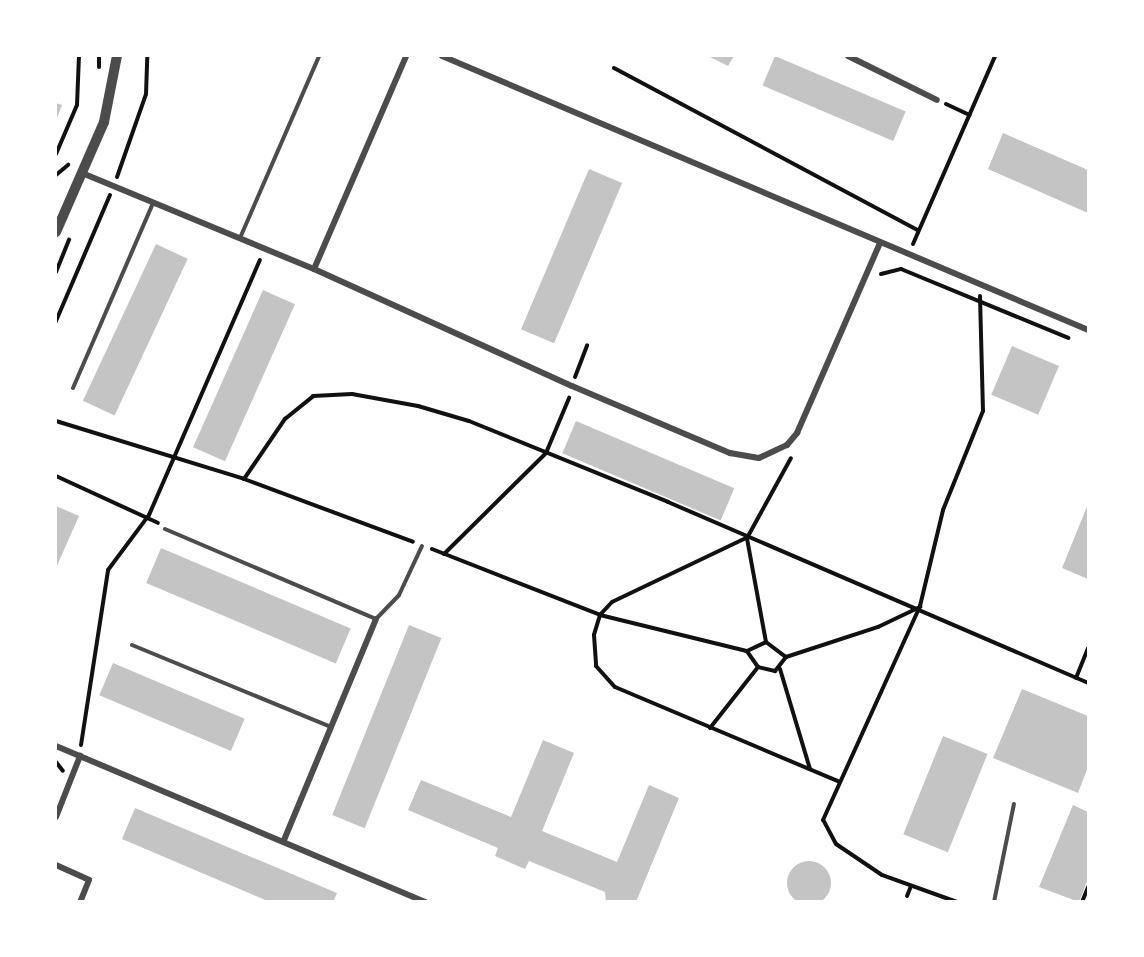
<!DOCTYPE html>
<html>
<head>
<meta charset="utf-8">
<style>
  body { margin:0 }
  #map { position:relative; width:1144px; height:957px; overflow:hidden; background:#fff; font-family:Jost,sans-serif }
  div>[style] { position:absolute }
  .building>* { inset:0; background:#c4c4c4; transform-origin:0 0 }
  .round { border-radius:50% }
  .path>* { height:4px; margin:-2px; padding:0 2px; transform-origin:2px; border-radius:2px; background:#111 }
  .service>* { height:4px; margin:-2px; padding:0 2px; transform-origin:2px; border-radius:2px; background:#4c4c4c }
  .minor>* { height:6px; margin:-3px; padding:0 3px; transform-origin:3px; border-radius:3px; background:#4c4c4c }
  .tertiary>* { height:10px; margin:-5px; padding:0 5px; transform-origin:5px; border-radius:5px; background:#4c4c4c }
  span { translate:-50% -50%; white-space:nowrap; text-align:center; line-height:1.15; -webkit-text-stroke:4.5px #fff; paint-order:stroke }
  .frame { position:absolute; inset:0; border:57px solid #fff; pointer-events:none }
</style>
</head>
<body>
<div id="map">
  <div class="building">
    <i style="clip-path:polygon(708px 56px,734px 56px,728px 66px)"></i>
    <i style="left:775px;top:56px;width:142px;height:32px;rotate:23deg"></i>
    <i style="clip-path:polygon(56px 103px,62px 105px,56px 120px)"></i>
    <i style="clip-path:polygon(1003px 133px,1088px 170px,1088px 213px,988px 169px)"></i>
    <i style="left:589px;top:169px;width:36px;height:174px;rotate:23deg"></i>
    <i style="left:156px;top:244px;width:35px;height:173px;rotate:25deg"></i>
    <i style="left:263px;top:290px;width:35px;height:172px;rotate:24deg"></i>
    <i style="left:1012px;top:346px;width:51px;height:53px;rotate:23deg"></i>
    <i style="left:576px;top:421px;width:172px;height:35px;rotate:23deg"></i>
    <i style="clip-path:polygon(1088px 504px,1088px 579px,1062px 568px)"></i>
    <i style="clip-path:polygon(56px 506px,79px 516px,56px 568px)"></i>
    <i style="left:161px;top:548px;width:206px;height:38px;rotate:23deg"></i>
    <i style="left:409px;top:625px;width:35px;height:205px;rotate:22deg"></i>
    <i style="left:113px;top:663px;width:143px;height:35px;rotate:23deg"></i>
    <i style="clip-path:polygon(1022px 689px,1088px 716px,1088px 767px,1078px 793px,993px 758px)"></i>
    <i style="left:943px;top:736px;width:48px;height:106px;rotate:22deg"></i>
    <i style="clip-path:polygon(543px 740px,574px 753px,542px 831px,617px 862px,649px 785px,679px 798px,636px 902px,606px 902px,605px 892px,529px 861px,525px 869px,495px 856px,498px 848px,408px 810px,421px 780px,511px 817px)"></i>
    <i style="clip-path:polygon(1073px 805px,1088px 812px,1088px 879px,1079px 902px,1039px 887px)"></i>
    <i style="clip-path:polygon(135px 808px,337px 893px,333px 902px,270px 902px,122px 839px)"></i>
    <i class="round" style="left:787px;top:861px;width:44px;height:44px"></i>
  </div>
  <div class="path">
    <i style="left:99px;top:67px;width:11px;rotate:-90deg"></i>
    <i style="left:614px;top:68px;width:344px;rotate:28.1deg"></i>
    <i style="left:946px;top:104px;width:26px;rotate:25deg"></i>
    <i style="left:56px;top:154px;width:53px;rotate:-66.8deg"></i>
    <i style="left:77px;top:105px;width:49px;rotate:-87.7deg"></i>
    <i style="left:56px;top:175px;width:16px;rotate:-40deg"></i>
    <i style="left:117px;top:177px;width:88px;rotate:-70.7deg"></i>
    <i style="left:146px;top:94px;width:38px;rotate:-88deg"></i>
    <i style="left:913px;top:244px;width:205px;rotate:-66.4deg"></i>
    <i style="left:56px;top:272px;width:35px;rotate:-68deg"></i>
    <i style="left:881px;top:274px;width:21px;rotate:-14deg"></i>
    <i style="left:901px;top:269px;width:181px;rotate:22.4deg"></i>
    <i style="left:56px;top:321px;width:137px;rotate:-66.8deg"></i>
    <i style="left:575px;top:377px;width:34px;rotate:-69deg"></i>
    <i style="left:56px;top:421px;width:197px;rotate:17.1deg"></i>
    <i style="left:244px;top:479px;width:180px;rotate:20.4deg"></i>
    <i style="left:56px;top:476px;width:112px;rotate:24.7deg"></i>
    <i style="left:244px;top:479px;width:73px;rotate:-55.7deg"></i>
    <i style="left:285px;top:419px;width:36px;rotate:-39deg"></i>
    <i style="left:313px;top:396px;width:39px;rotate:-3deg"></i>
    <i style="left:352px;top:394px;width:67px;rotate:10.3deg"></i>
    <i style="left:418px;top:406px;width:53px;rotate:16.4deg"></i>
    <i style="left:469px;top:421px;width:215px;rotate:22.1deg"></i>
    <i style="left:668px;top:502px;width:457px;rotate:23.3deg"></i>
    <i style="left:746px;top:538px;width:148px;rotate:154.5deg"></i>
    <i style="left:612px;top:602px;width:18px;rotate:133deg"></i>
    <i style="left:600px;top:615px;width:21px;rotate:107deg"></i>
    <i style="left:594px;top:635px;width:31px;rotate:86deg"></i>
    <i style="left:596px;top:666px;width:28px;rotate:48deg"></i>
    <i style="left:615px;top:687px;width:242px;rotate:22.9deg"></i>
    <i style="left:432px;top:549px;width:180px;rotate:21.4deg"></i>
    <i style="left:600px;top:615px;width:151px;rotate:13.8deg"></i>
    <i style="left:444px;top:554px;width:144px;rotate:-44.7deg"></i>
    <i style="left:546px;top:453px;width:60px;rotate:-67.3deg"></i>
    <i style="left:766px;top:642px;width:106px;rotate:-100.4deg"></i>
    <i style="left:747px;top:538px;width:91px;rotate:-61.2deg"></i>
    <i style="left:766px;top:642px;width:25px;rotate:37deg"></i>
    <i style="left:786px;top:657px;width:18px;rotate:128deg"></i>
    <i style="left:775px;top:671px;width:17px;rotate:-167deg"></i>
    <i style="left:758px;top:667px;width:19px;rotate:-125deg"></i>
    <i style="left:747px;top:651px;width:21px;rotate:-25deg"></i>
    <i style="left:786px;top:657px;width:97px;rotate:-18.1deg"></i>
    <i style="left:878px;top:627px;width:47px;rotate:-25.5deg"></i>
    <i style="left:780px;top:669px;width:104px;rotate:73.3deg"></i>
    <i style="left:1076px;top:678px;width:32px;rotate:-68deg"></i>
    <i style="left:710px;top:728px;width:78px;rotate:-51.8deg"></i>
    <i style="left:81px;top:745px;width:177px;rotate:-81.2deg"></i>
    <i style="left:108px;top:570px;width:69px;rotate:-53.3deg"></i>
    <i style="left:149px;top:515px;width:278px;rotate:-66.5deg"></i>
    <i style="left:56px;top:762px;width:11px;rotate:52deg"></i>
    <i style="left:907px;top:896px;width:11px;rotate:-68deg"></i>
    <i style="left:957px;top:902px;width:80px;rotate:-160.2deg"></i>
    <i style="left:882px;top:875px;width:55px;rotate:-146deg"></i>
    <i style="left:836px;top:844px;width:27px;rotate:-118deg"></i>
    <i style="left:823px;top:820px;width:235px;rotate:-65.6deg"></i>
    <i style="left:920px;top:606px;width:99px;rotate:-76.5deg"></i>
    <i style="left:943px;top:510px;width:107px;rotate:-68deg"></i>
    <i style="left:983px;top:411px;width:115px;rotate:-91.5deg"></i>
    <i style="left:1082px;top:902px;width:16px;rotate:-68deg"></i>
  </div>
  <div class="service">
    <i style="left:240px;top:238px;width:198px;rotate:-66.5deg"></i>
    <i style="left:73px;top:388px;width:202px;rotate:-66.6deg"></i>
    <i style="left:165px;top:529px;width:229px;rotate:23.1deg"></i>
    <i style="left:376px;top:619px;width:33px;rotate:-46deg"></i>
    <i style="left:399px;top:595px;width:54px;rotate:-64.9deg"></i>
    <i style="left:132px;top:645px;width:215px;rotate:22.4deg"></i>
    <i style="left:994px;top:902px;width:100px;rotate:-78.5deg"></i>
  </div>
  <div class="minor">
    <i style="left:442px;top:56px;width:702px;rotate:22.98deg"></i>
    <i style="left:848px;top:56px;width:99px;rotate:26.3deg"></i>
    <i style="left:82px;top:173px;width:251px;rotate:22.5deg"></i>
    <i style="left:314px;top:269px;width:232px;rotate:-66.6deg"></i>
    <i style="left:314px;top:269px;width:283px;rotate:24.4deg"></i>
    <i style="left:572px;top:386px;width:172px;rotate:23deg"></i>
    <i style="left:730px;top:453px;width:29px;rotate:10deg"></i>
    <i style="left:759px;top:458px;width:31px;rotate:-25deg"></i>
    <i style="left:787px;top:445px;width:16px;rotate:-50deg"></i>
    <i style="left:797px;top:433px;width:207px;rotate:-66.4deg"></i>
    <i style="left:56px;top:746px;width:402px;rotate:22.9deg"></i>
    <i style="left:56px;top:817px;width:66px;rotate:-68.5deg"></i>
    <i style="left:284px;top:840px;width:239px;rotate:-67.4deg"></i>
    <i style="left:56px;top:865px;width:36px;rotate:24deg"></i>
    <i style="left:89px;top:880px;width:24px;rotate:112deg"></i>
  </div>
  <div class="tertiary">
    <i style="left:56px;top:232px;width:120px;rotate:-66.4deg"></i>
    <i style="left:104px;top:122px;width:67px;rotate:-78.9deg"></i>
  </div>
  <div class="frame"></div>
</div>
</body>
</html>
